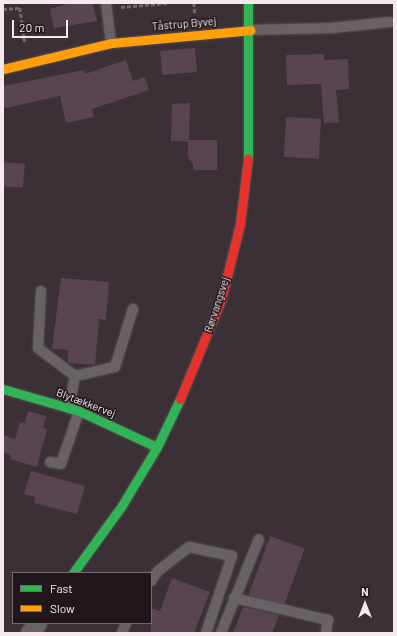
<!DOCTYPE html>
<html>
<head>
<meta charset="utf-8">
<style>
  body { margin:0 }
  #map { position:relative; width:397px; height:636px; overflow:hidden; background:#3a3035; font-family:Barlow,sans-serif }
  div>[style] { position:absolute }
  .building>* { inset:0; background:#594550; transform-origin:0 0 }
  .path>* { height:2.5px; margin-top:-1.25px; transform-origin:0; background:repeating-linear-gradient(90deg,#6f676b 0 4px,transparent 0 6px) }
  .roads { filter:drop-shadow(0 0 1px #574f53) drop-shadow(0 0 1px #574f53) }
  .lane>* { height:10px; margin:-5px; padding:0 5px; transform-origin:5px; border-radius:5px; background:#686165 }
  .street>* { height:19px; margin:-9.5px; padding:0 9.5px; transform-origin:9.5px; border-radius:9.5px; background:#686165 }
  .fast>* { height:9px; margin:-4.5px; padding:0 4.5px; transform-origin:4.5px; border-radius:4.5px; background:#30b455 }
  .slow>* { height:9px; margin:-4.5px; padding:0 4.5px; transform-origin:4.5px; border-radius:4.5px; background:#ff9f0a }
  .jam>* { height:9px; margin:-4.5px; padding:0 4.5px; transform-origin:4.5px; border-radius:4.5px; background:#e5322d }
  span { translate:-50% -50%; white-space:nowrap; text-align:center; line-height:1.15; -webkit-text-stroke:3px #1f171b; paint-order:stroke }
  .street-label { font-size:11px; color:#f5e9ef }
  .frame { position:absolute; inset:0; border:4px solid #f5e9ef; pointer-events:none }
  .legend { position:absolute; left:12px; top:572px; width:140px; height:52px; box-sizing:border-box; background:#1f171b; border:1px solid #756b70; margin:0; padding:5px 7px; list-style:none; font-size:12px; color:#f5e9ef }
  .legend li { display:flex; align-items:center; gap:8px; height:20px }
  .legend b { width:20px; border:1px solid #756b70 }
  .north { position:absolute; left:345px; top:584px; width:40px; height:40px; -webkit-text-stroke:3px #1f171b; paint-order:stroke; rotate:0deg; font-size:11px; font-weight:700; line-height:16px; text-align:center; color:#f5e9ef }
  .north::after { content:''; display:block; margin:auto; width:14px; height:18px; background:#f5e9ef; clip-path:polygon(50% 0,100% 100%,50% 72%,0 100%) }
  .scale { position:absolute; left:12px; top:20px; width:56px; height:18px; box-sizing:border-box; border:2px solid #f5e9ef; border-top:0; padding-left:5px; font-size:12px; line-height:14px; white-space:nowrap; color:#f5e9ef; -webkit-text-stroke:3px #1f171b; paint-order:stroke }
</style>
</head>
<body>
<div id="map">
  <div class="building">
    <i style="clip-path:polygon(70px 3px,93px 3px,97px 21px,54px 28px,50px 9px)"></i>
    <i style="left:195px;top:48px;width:24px;height:35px;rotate:85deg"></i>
    <i style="clip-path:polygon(324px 54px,324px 60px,348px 59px,349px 89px,336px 90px,339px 122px,324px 123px,321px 84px,287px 85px,286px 55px)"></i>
    <i style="clip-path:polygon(126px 60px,133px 81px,145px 77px,149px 90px,92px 109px,94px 117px,66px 123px,60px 96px,6px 108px,3px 105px,3px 86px,84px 70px,85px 74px)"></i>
    <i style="clip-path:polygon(190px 103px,189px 140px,217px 140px,217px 170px,193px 170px,193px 163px,188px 158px,188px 142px,171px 141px,172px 104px)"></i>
    <i style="left:286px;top:117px;width:35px;height:40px;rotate:3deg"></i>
    <i style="left:3px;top:162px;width:22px;height:24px;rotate:5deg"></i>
    <i style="clip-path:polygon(61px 278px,109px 282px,106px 320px,99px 319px,95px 365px,68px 363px,68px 350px,52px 349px)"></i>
    <i style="clip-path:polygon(28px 411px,46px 416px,43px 428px,47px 429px,37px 467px,10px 459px,11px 456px,3px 451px,3px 435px,15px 439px,20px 422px,25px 423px)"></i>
    <i style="clip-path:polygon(31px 471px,85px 486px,77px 514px,34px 503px,35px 497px,24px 494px)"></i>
    <i style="left:270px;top:536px;width:37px;height:63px;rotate:20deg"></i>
    <i style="clip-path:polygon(172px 578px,210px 592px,194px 633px,151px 633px,151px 608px,160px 611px)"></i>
    <i style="clip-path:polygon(243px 607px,279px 615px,272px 633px,233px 633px)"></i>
  </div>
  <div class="path">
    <i style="left:194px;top:3px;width:11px;rotate:85deg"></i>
    <i style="left:121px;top:7px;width:47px;rotate:-4.9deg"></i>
    <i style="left:3px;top:9px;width:17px;rotate:-3deg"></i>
    <i style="left:20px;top:8px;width:35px;rotate:82deg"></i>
  </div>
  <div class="roads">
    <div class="lane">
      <i style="left:106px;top:3px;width:40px;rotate:82.9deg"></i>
      <i style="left:250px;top:30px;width:82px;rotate:-1.4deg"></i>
      <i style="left:332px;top:28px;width:58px;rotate:-5.9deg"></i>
      <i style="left:41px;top:291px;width:57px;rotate:93deg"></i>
      <i style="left:38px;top:348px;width:46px;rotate:37.1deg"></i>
      <i style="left:75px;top:376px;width:33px;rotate:101deg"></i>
      <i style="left:75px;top:376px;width:41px;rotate:-12.7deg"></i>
      <i style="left:115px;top:367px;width:61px;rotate:-72.8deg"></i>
      <i style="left:50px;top:462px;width:11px;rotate:10deg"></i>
      <i style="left:61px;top:464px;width:56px;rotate:-71.2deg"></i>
      <i style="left:151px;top:581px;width:12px;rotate:-55deg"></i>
      <i style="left:158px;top:571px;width:39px;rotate:-38deg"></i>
      <i style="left:189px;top:547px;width:44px;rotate:11.8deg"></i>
      <i style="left:232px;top:556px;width:81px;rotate:108.7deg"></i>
      <i style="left:234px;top:598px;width:97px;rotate:13.2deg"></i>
      <i style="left:328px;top:620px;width:13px;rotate:99deg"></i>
      <i style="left:122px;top:633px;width:11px;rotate:-68deg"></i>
      <i style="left:221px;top:633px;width:101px;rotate:-68deg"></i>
    </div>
    <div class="street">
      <i style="left:30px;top:633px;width:12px;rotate:-55deg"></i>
    </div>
    <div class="fast">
      <i style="left:248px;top:3px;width:155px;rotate:90deg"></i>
      <i style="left:3px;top:389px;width:79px;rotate:16.1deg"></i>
      <i style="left:79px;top:411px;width:86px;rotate:24.8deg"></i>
      <i style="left:73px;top:573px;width:82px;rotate:-54deg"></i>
      <i style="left:121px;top:507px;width:70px;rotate:-59deg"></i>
      <i style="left:157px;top:447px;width:53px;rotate:-64.4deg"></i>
    </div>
    <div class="slow">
      <i style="left:3px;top:69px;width:111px;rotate:-13.5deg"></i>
      <i style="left:111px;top:43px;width:140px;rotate:-5.3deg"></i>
    </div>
    <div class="jam">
      <i style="left:180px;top:399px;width:107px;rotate:-67.5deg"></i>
      <i style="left:221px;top:300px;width:78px;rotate:-76deg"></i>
      <i style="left:240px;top:224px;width:66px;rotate:-83.1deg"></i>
    </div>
  </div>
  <div class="street-label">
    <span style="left:184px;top:24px;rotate:-5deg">Tåstrup Byvej</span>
    <span style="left:217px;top:305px;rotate:-72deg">Rørvangsvej</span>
    <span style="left:86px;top:403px;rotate:21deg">Blytækkervej</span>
  </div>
  <div class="frame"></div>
  <ul class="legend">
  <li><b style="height:5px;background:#30b455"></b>Fast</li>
  <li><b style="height:5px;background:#ff9f0a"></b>Slow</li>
  </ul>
  <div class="north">N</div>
  <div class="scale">20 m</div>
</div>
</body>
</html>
